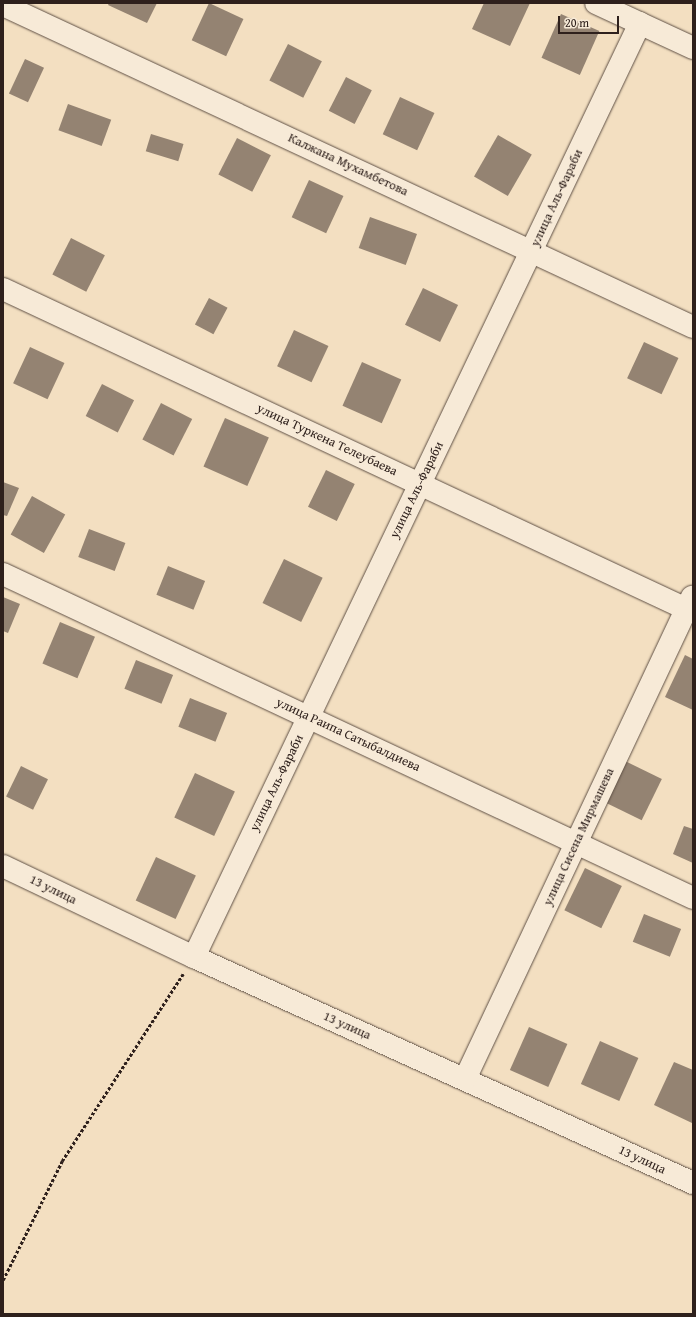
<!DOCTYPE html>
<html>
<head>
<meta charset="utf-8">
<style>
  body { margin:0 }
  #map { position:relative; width:696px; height:1317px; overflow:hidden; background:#f3dfc1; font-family:"Gentium Book Plus",serif }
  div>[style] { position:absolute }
  .building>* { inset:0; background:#948372; transform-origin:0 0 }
  .path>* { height:2.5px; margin-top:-1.25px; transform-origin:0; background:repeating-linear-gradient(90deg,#2e201c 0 3px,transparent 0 5px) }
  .roads { filter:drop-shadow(0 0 1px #5f5045) drop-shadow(0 0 1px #5f5045) }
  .minor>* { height:22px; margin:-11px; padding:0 11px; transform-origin:11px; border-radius:11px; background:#f7ead7 }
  span { translate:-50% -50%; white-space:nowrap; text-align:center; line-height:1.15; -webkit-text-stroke:4px #f7ead7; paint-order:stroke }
  .street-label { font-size:13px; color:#2e201c }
  .frame { position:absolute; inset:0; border:4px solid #2e201c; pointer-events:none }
  .scale { position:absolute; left:558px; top:16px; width:61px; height:18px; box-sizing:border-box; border:2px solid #2e201c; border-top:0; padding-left:5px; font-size:12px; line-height:14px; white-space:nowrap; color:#2e201c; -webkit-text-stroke:3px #f7ead7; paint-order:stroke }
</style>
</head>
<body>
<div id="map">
  <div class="building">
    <i style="clip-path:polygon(109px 3px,157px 3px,147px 23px,108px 5px)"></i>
    <i style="left:209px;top:3px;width:38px;height:41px;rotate:25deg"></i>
    <i style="clip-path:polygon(484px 3px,530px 3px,510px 46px,472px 29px)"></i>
    <i style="left:561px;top:14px;width:42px;height:48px;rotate:24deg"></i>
    <i style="left:288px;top:44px;width:38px;height:41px;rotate:27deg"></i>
    <i style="left:25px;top:59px;width:21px;height:38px;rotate:25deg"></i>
    <i style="left:346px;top:77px;width:29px;height:38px;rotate:27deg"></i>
    <i style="left:400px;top:97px;width:38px;height:41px;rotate:25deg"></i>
    <i style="left:68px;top:104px;width:46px;height:28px;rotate:20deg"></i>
    <i style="left:151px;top:134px;width:34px;height:18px;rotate:17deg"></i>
    <i style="left:498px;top:135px;width:39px;height:48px;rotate:30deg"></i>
    <i style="left:237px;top:138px;width:38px;height:41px;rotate:27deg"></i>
    <i style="left:309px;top:180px;width:38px;height:41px;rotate:25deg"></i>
    <i style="left:370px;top:217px;width:50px;height:33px;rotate:20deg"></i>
    <i style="left:71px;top:238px;width:38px;height:41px;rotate:27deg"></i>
    <i style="left:423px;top:288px;width:39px;height:41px;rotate:26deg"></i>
    <i style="left:209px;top:298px;width:21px;height:30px;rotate:28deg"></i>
    <i style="left:294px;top:330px;width:38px;height:40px;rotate:25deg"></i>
    <i style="left:644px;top:342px;width:38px;height:40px;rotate:25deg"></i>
    <i style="left:30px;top:347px;width:38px;height:40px;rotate:25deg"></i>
    <i style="left:362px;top:362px;width:43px;height:48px;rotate:24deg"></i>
    <i style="left:102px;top:384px;width:36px;height:36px;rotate:27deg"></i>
    <i style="left:161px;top:403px;width:35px;height:41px;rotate:27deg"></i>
    <i style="left:225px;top:418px;width:48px;height:53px;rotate:24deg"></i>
    <i style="left:326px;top:470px;width:32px;height:41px;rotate:26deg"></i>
    <i style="clip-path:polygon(3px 482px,19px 488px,7px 516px,3px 515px)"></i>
    <i style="left:32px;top:496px;width:38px;height:44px;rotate:29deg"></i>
    <i style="left:89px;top:529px;width:39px;height:30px;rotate:21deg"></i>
    <i style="left:284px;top:559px;width:43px;height:49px;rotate:26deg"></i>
    <i style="left:168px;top:566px;width:40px;height:31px;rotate:22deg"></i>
    <i style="clip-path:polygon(3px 597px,20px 604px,8px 633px,3px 631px)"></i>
    <i style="left:60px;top:622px;width:38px;height:45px;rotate:23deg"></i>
    <i style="clip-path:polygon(685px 655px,693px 659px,693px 710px,665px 697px)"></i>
    <i style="left:136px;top:660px;width:40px;height:31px;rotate:22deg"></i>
    <i style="left:190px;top:698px;width:40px;height:31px;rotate:22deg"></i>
    <i style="left:625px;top:761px;width:41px;height:46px;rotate:26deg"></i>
    <i style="left:21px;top:766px;width:30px;height:34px;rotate:26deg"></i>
    <i style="left:195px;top:773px;width:44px;height:49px;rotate:25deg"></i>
    <i style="clip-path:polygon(684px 826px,693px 829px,693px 863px,673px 854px)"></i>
    <i style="left:156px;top:857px;width:44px;height:48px;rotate:25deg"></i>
    <i style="left:585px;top:868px;width:41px;height:47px;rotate:26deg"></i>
    <i style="left:644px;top:914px;width:40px;height:30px;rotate:22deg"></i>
    <i style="left:529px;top:1027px;width:42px;height:47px;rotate:24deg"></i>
    <i style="left:600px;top:1041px;width:42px;height:47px;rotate:24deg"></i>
    <i style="clip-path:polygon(674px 1062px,693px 1070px,692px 1123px,654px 1105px)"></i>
  </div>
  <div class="path">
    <i style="left:3px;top:1280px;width:133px;rotate:-63.6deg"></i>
    <i style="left:62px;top:1161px;width:223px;rotate:-57.1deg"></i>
  </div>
  <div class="roads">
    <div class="minor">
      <i style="left:596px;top:3px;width:107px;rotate:24.9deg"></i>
      <i style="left:3px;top:5px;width:761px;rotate:25.02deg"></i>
      <i style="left:3px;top:289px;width:762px;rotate:25.09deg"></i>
      <i style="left:3px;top:574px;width:762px;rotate:25.15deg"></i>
      <i style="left:3px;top:866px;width:212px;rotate:25.5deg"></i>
      <i style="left:194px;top:957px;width:548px;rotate:24.37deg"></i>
      <i style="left:194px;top:957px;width:1035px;rotate:-64.47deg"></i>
      <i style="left:465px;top:1079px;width:533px;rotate:-64.78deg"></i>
    </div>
  </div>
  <div class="street-label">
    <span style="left:348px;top:165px;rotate:25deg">Калжана Мухамбетова</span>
    <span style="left:557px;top:198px;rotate:-65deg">улица Аль-Фараби</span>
    <span style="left:327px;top:440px;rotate:25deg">улица Туркена Телеубаева</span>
    <span style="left:417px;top:490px;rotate:-64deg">улица Аль-Фараби</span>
    <span style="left:348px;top:735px;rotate:25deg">улица Раипа Сатыбалдиева</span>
    <span style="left:277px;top:783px;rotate:-64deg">улица Аль-Фараби</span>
    <span style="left:579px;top:837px;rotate:-65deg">улица Сисена Мирмашева</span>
    <span style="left:53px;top:890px;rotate:26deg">13 улица</span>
    <span style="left:347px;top:1026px;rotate:24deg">13 улица</span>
    <span style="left:642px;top:1160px;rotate:25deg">13 улица</span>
  </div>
  <div class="frame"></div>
  <div class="scale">20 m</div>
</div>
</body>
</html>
